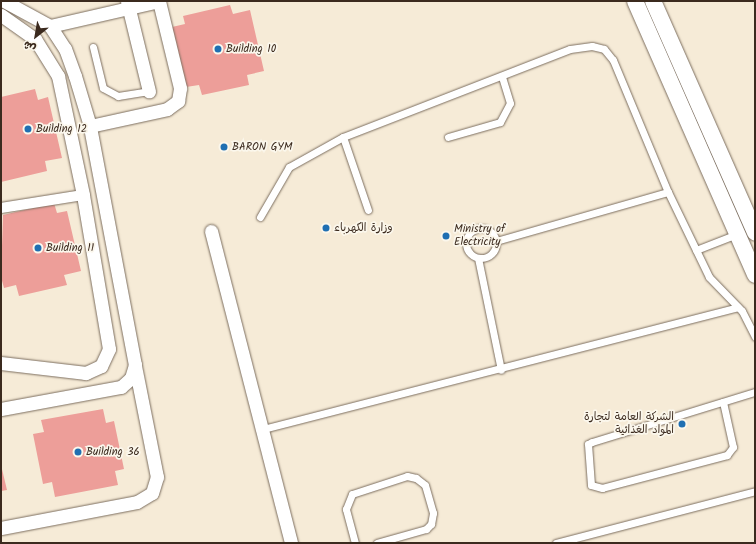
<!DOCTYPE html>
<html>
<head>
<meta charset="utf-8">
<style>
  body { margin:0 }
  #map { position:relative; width:756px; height:544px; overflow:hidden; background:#f6ebd7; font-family:Kalam,"Playpen Sans Arabic",sans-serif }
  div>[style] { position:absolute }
  .building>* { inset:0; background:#ed9e99 }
  .roads { filter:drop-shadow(0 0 1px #7c6e5f) drop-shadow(0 0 1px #7c6e5f) }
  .service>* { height:7px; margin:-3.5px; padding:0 3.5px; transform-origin:3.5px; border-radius:3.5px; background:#fff }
  .service>.ring { margin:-3.5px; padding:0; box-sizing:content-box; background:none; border:7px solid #fff; border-radius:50% }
  .pedestrian>* { height:10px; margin:-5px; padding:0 5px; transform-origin:5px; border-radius:5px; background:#fff }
  .minor>* { height:13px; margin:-6.5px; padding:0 6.5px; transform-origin:6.5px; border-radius:6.5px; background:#fff }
  .tertiary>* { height:16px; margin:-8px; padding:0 8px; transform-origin:8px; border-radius:8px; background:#fff }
  .dots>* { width:11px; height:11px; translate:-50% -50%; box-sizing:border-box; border:2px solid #fbf7ec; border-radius:50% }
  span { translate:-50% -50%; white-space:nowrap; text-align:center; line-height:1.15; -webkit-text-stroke:3.5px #fbf7ec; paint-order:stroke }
  .poi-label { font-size:11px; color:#3b2a1e }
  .left { translate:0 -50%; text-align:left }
  .right { translate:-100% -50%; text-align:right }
  .frame { position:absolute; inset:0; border:2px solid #3b2a1e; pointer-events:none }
  .north { position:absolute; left:16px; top:16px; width:40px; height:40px; -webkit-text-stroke:3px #fbf7ec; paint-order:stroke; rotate:211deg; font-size:11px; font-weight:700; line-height:16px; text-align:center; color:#3b2a1e }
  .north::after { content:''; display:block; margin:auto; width:14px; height:18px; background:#3b2a1e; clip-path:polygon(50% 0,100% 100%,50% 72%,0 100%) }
</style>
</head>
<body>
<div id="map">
  <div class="building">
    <i style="clip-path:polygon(230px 5px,233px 14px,250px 10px,264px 71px,247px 75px,249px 85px,202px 95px,199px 85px,186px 87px,172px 27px,185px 24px,183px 16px)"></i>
    <i style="clip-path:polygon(35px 89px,38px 100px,48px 97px,62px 158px,45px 161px,47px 171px,1px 182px,1px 97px)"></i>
    <i style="clip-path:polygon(54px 203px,57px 213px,67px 211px,81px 271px,64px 275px,67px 285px,19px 296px,16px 285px,4px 288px,1px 277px,3px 215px)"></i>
    <i style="clip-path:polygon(103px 409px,106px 423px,114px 421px,124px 469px,115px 471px,118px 485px,55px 497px,52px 482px,43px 484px,33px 434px,44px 432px,41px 420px)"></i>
    <i style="clip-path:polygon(1px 465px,7px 490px,1px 491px)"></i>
  </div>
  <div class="roads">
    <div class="service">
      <i style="left:93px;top:47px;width:42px;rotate:76.3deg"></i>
      <i style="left:103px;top:88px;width:17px;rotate:28deg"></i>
      <i style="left:118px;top:96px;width:31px;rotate:-9deg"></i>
      <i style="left:343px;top:137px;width:77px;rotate:71.1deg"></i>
      <i style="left:448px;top:137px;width:54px;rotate:-16.1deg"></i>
      <i style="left:500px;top:122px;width:21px;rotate:-62deg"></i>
      <i style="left:510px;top:103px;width:28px;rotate:-107deg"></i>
      <i style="left:260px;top:217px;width:58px;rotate:-59.9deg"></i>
      <i style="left:289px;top:167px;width:62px;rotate:-29.1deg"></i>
      <i style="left:343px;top:137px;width:243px;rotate:-21.2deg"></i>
      <i style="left:570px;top:49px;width:22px;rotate:-8deg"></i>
      <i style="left:592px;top:46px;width:12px;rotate:14deg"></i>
      <i style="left:604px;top:49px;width:14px;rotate:51deg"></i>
      <i style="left:613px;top:60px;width:143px;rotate:67.4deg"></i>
      <i style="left:668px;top:192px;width:94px;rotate:64.2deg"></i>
      <i style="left:709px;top:277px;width:47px;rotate:45.9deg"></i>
      <i style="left:742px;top:311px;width:29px;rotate:63deg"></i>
      <i class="ring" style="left:466px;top:228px;width:23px;height:23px"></i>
      <i style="left:496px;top:241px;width:179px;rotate:-15.9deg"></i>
      <i style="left:696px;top:250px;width:44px;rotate:-21.3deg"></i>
      <i style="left:478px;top:258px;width:114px;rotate:78.4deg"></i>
      <i style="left:723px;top:402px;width:46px;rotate:77.5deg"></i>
      <i style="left:733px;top:447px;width:10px;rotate:127deg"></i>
      <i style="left:727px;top:455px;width:129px;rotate:165.2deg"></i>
      <i style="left:602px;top:488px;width:11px;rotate:-165deg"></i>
      <i style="left:591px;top:485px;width:41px;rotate:-94.2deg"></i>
      <i style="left:588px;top:444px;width:4px;rotate:-27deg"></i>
      <i style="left:592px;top:442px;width:170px;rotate:-17.1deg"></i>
      <i style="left:263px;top:429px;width:490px;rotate:-14.4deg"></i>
      <i style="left:355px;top:543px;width:35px;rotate:-105deg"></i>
      <i style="left:346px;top:509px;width:16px;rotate:-68deg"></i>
      <i style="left:352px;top:494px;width:58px;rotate:-18.1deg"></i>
      <i style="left:407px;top:476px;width:9px;rotate:13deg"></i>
      <i style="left:416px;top:478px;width:11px;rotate:38deg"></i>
      <i style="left:425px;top:485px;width:29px;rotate:74deg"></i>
      <i style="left:433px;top:513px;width:11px;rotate:100deg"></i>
      <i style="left:431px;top:524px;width:7px;rotate:135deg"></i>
      <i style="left:426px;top:529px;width:51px;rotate:164.1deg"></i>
      <i style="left:556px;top:543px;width:206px;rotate:-14.6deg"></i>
    </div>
    <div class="pedestrian">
      <i style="left:1px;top:208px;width:83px;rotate:-9deg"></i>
    </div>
    <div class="minor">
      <i style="left:127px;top:1px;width:93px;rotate:76.3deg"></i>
      <i style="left:1px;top:15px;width:42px;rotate:35.2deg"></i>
      <i style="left:35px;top:39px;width:44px;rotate:58.1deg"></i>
      <i style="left:58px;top:76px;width:122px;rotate:78.1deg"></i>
      <i style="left:83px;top:195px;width:156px;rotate:80.4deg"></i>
      <i style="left:109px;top:349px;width:19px;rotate:115deg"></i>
      <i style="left:101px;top:366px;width:17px;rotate:155deg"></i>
      <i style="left:86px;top:373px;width:86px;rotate:-173.3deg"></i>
      <i style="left:50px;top:26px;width:112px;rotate:-12.9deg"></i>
      <i style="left:90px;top:126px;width:79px;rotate:-12.4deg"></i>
      <i style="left:167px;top:109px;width:14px;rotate:-36deg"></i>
      <i style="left:178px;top:101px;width:13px;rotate:-81deg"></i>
      <i style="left:180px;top:88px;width:89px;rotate:-103.6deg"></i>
      <i style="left:211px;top:231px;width:322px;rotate:75.6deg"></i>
      <i style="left:1px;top:409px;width:122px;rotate:-10.4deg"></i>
      <i style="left:121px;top:387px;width:13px;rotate:-42deg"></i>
      <i style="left:131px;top:378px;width:14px;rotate:-73deg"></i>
      <i style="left:135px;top:365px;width:243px;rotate:-100.7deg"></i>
      <i style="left:90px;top:126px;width:52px;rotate:-106.7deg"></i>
      <i style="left:75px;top:76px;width:29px;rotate:-110deg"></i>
      <i style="left:65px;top:49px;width:27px;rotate:-123deg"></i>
      <i style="left:50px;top:26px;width:52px;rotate:-151.5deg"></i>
      <i style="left:1px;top:528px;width:138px;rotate:-10.8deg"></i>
      <i style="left:137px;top:502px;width:17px;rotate:-31deg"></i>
      <i style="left:152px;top:493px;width:17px;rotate:-73deg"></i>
      <i style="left:157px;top:477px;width:113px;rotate:-101.2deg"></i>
    </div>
    <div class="tertiary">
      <i style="left:635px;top:1px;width:299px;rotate:66.3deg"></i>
      <i style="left:653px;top:1px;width:253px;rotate:66.2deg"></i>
    </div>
  </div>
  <div class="dots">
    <i style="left:218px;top:49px;background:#1f6fb2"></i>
    <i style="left:28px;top:129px;background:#1f6fb2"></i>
    <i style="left:224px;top:147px;background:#1f6fb2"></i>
    <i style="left:326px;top:228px;background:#1f6fb2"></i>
    <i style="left:446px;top:236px;background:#1f6fb2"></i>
    <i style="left:38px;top:248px;background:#1f6fb2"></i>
    <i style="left:682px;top:424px;background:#1f6fb2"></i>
    <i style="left:78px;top:452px;background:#1f6fb2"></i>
  </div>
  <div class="poi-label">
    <span class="left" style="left:226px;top:49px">Building 10</span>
    <span class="left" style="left:36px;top:129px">Building 12</span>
    <span class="left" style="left:232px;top:147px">BARON GYM</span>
    <span class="left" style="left:334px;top:228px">وزارة الكهرباء</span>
    <span class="left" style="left:454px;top:236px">Ministry of<br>Electricity</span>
    <span class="left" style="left:46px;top:248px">Building 11</span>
    <span class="right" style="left:674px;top:424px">الشركة العامة لتجارة<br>المواد الغذائية</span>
    <span class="left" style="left:86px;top:452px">Building 36</span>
  </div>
  <div class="frame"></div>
  <div class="north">ش</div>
</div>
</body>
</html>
